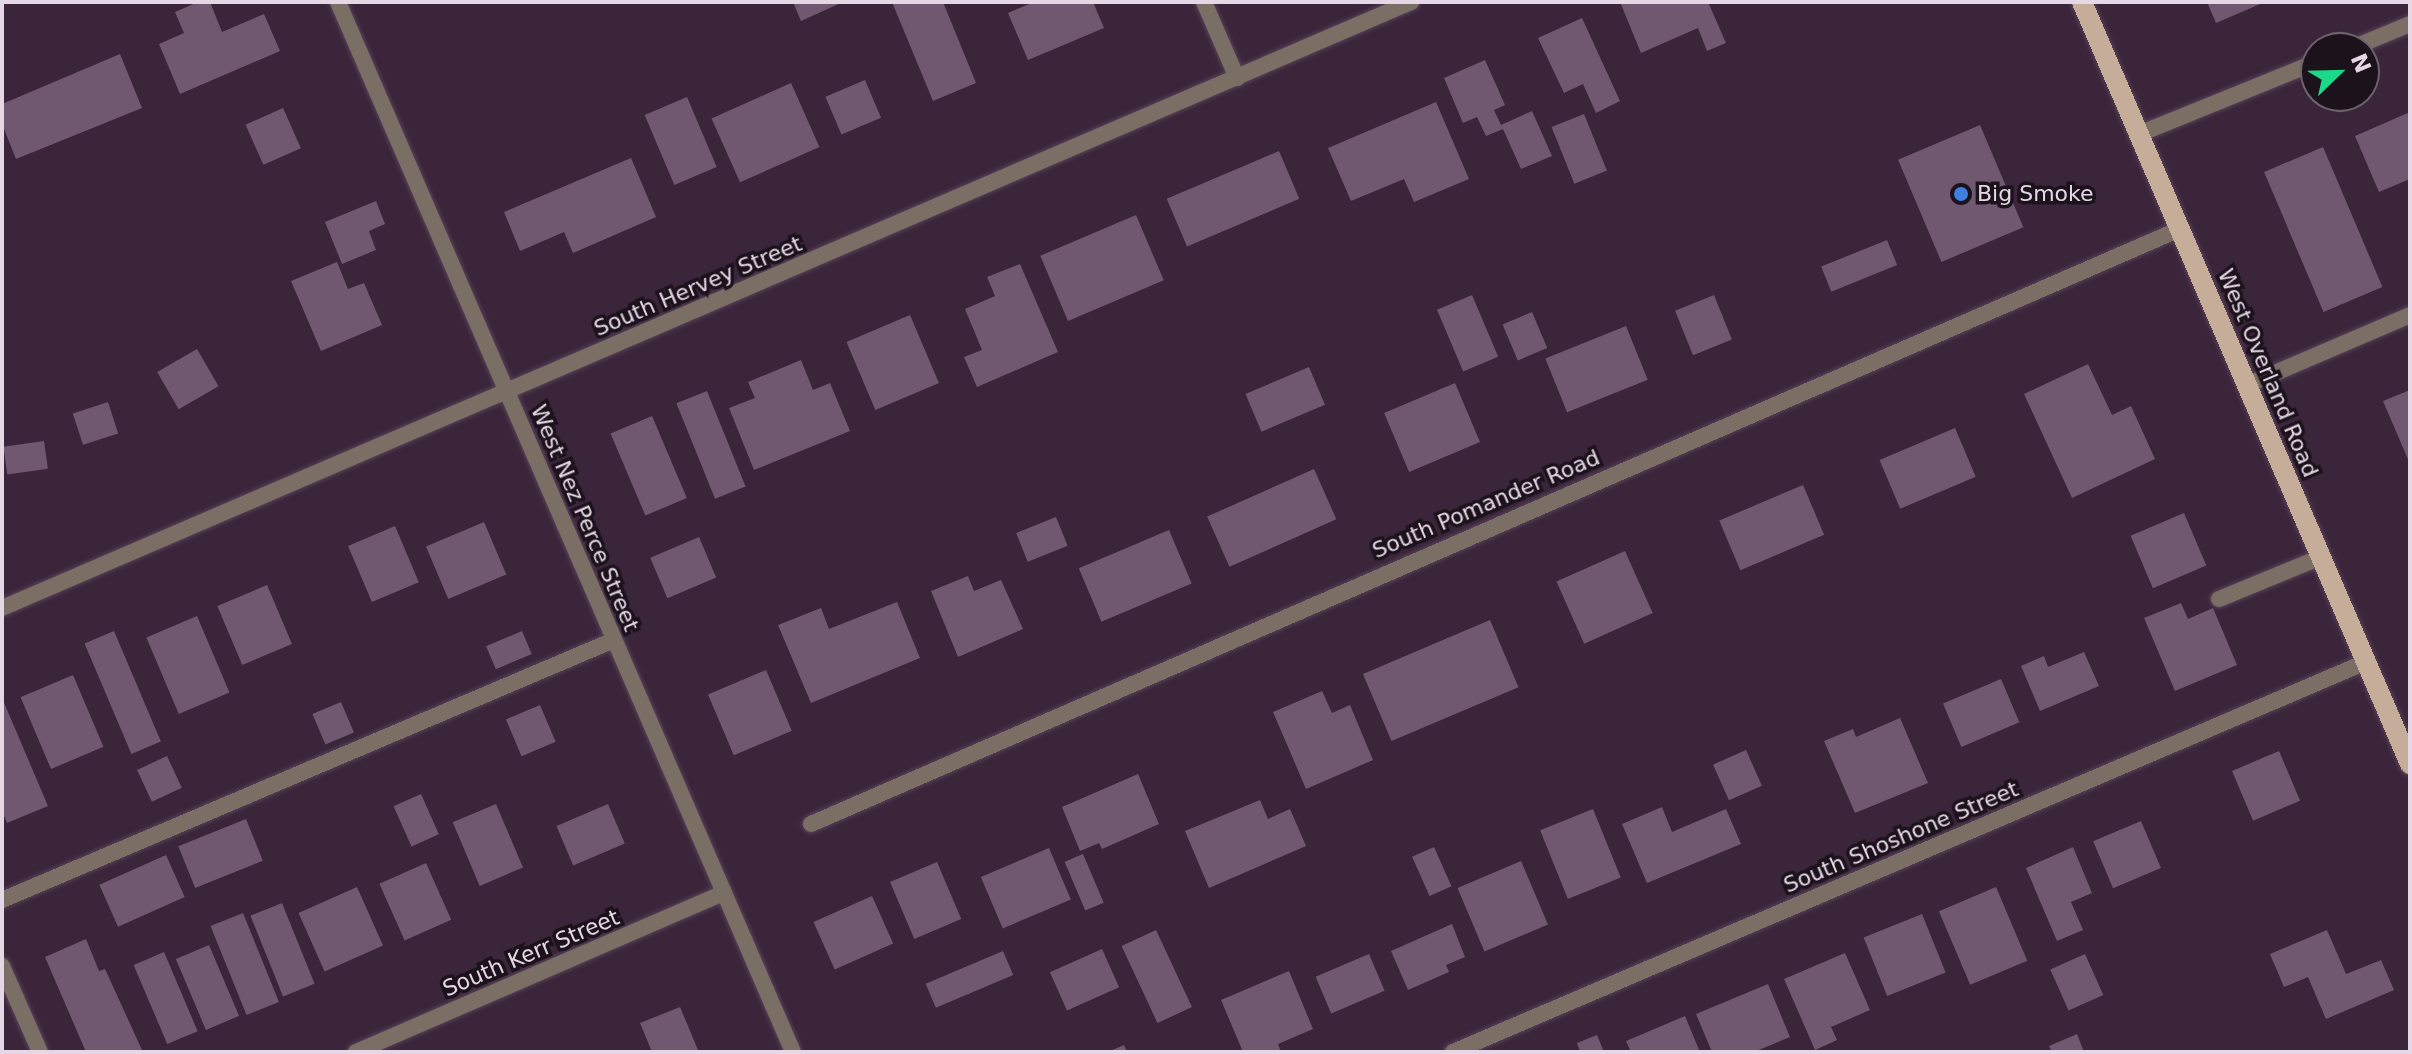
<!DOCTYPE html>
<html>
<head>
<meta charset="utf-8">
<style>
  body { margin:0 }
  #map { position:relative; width:2412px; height:1054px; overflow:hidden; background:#3b253b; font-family:"DejaVu Sans",sans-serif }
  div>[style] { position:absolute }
  .building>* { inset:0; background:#715871; transform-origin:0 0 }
  .roads { filter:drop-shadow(0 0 2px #564156) drop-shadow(0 0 2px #564156) }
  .service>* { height:16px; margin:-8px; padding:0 8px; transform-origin:8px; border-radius:8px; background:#7a6e65 }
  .minor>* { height:16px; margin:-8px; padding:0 8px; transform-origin:8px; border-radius:8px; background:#7a6e65 }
  .primary>* { height:20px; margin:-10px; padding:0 10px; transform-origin:10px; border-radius:10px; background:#c6ad9a }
  .dots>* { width:22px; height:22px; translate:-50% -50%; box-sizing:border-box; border:4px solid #1c121c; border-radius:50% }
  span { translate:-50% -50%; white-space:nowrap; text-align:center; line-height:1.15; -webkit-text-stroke:7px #1c121c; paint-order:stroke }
  .poi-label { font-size:22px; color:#e5d7e5 }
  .left { translate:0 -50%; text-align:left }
  .street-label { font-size:22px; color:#e5d7e5 }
  .frame { position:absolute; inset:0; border:4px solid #e5d7e5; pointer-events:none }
  .north { position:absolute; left:2300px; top:32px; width:80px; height:80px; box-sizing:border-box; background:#1c121c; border:2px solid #6c616c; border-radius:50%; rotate:67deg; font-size:22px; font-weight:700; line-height:32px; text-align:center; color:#e5d7e5 }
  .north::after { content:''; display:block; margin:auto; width:28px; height:36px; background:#1ad988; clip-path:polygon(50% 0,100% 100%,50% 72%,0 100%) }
</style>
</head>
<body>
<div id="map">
  <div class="building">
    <i style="clip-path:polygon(198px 2px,210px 2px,222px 32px,264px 14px,280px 51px,180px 94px,159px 44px,184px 33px,175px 12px)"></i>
    <i style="clip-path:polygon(793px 2px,843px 2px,801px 21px)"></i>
    <i style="clip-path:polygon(892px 2px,943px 2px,976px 83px,933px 101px)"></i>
    <i style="clip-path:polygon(1034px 2px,1093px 2px,1104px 28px,1028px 60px,1008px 13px)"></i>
    <i style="clip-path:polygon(1620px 2px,1708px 2px,1726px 43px,1707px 51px,1698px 28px,1641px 53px)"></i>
    <i style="clip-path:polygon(2207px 2px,2265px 2px,2216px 23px)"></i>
    <i style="clip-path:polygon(1582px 18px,1620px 101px,1596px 113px,1583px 84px,1564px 93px,1538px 38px)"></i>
    <i style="clip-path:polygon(120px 54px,142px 108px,16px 159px,2px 124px,2px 104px)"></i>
    <i style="clip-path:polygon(1485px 60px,1505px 105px,1494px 110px,1501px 125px,1532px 111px,1552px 156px,1521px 169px,1503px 129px,1486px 136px,1477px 117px,1463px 123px,1444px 78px)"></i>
    <i style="left:865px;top:80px;width:41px;height:43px;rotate:67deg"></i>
    <i style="left:791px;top:83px;width:70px;height:87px;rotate:66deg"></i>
    <i style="left:687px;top:97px;width:76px;height:46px;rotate:67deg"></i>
    <i style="clip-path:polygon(1436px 102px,1469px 179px,1414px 202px,1404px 179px,1351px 201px,1328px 148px)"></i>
    <i style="left:283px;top:108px;width:44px;height:41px;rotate:66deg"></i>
    <i style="clip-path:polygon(2410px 112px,2410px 179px,2379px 192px,2355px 136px)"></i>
    <i style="left:1584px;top:114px;width:61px;height:35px;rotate:68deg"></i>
    <i style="left:1980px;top:125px;width:111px;height:89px;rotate:67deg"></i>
    <i style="left:2323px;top:147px;width:152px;height:64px;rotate:67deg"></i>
    <i style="left:1279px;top:151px;width:52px;height:122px;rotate:67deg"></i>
    <i style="clip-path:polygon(631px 158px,656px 217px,573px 253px,564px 232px,520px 251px,504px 212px)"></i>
    <i style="clip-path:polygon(376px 201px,385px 224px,369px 231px,376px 250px,342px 264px,325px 222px)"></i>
    <i style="left:1136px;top:215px;width:71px;height:104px;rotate:67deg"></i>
    <i style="left:1887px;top:240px;width:27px;height:71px;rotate:68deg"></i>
    <i style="clip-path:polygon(337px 262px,348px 289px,364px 283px,382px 325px,321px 351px,291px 281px)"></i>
    <i style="clip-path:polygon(1020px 264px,1058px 352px,977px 387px,964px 357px,982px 350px,965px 309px,995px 296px,987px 277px)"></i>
    <i style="left:1472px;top:295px;width:67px;height:38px;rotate:67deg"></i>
    <i style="left:1714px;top:295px;width:48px;height:42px;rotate:68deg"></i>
    <i style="left:1532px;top:312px;width:39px;height:32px;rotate:67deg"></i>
    <i style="left:910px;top:315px;width:74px;height:69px;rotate:67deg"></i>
    <i style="left:1626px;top:326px;width:58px;height:87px;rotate:68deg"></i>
    <i style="left:197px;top:349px;width:43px;height:46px;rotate:60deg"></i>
    <i style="clip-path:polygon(801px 360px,813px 390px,830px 383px,850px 431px,754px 470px,729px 408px,755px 398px,748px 382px)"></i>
    <i style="clip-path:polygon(2088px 364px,2112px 415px,2131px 406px,2155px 459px,2072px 498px,2024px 394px)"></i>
    <i style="left:1309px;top:367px;width:41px;height:69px;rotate:67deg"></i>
    <i style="left:1455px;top:383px;width:64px;height:77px;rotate:67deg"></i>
    <i style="clip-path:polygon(2410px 390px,2410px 464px,2383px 401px)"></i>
    <i style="left:707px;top:391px;width:103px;height:33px;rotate:68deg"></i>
    <i style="left:108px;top:402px;width:33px;height:37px;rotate:72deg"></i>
    <i style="left:652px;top:416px;width:89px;height:45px;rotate:67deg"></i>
    <i style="left:1955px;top:428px;width:53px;height:82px;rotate:67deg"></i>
    <i style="left:44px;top:441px;width:28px;height:41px;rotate:82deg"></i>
    <i style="left:1314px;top:469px;width:55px;height:117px;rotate:66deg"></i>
    <i style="left:1803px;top:485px;width:54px;height:91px;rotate:67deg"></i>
    <i style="left:2184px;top:513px;width:57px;height:58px;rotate:67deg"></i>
    <i style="left:1056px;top:517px;width:31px;height:43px;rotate:68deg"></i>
    <i style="left:484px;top:522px;width:57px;height:63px;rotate:67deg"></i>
    <i style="left:395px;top:526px;width:61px;height:51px;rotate:67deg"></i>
    <i style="left:1169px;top:530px;width:58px;height:98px;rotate:67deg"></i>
    <i style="left:699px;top:537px;width:44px;height:53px;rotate:67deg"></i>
    <i style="left:1625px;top:551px;width:68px;height:75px;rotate:66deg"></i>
    <i style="clip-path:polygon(968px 576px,974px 591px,1001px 580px,1023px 629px,958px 657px,931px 591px)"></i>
    <i style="left:267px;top:585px;width:64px;height:54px;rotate:67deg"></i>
    <i style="clip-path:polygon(897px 602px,920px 658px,811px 703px,778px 625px,821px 608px,829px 629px)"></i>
    <i style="clip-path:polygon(2181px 603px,2188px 619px,2213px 608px,2237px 665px,2175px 691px,2144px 618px)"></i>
    <i style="left:197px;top:616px;width:83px;height:55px;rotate:67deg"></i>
    <i style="left:1490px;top:620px;width:73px;height:138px;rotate:67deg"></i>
    <i style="left:114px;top:631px;width:120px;height:32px;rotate:67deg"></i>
    <i style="left:522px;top:631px;width:25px;height:39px;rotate:67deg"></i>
    <i style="clip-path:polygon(2084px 652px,2099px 686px,2040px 711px,2021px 666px,2044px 656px,2048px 667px)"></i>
    <i style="left:766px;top:670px;width:66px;height:63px;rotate:67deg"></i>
    <i style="left:73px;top:675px;width:78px;height:57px;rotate:67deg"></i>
    <i style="left:2001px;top:679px;width:47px;height:63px;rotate:67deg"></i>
    <i style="clip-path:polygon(1322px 691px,1332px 713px,1350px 705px,1373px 760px,1306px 789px,1273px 712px)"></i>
    <i style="clip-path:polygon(2px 698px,48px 806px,7px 823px,2px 811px)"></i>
    <i style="left:341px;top:702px;width:33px;height:31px;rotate:67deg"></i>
    <i style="left:540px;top:705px;width:40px;height:37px;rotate:67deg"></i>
    <i style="clip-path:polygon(1900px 718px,1928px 783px,1855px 813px,1824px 741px,1853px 729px,1856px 737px)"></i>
    <i style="left:1746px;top:750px;width:39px;height:36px;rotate:66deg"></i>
    <i style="left:2279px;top:751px;width:54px;height:51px;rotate:67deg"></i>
    <i style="left:167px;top:756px;width:35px;height:33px;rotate:65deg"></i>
    <i style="clip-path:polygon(1138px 774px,1159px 824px,1102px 849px,1099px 843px,1080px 851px,1062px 807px)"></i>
    <i style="left:421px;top:794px;width:44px;height:30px;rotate:66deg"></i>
    <i style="clip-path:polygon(1260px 800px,1268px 819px,1290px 809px,1306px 846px,1209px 888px,1185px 831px)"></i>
    <i style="left:496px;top:804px;width:69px;height:47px;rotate:67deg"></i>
    <i style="left:608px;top:804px;width:43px;height:56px;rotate:67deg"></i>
    <i style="clip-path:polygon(1662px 807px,1672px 832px,1726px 809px,1741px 844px,1647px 883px,1622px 824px)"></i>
    <i style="left:1593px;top:809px;width:74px;height:57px;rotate:68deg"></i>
    <i style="left:246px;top:819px;width:45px;height:73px;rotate:68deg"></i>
    <i style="left:2141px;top:821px;width:51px;height:52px;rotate:67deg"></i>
    <i style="left:1434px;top:847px;width:43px;height:24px;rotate:66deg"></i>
    <i style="clip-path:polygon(2073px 847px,2092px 893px,2071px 902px,2083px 930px,2057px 941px,2026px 868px)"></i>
    <i style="left:1049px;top:848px;width:56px;height:74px;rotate:67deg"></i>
    <i style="left:1083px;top:854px;width:53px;height:20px;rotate:67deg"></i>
    <i style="left:166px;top:855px;width:46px;height:73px;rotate:66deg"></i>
    <i style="left:1521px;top:861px;width:69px;height:69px;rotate:67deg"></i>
    <i style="left:937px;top:862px;width:62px;height:51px;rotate:67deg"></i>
    <i style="left:426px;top:863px;width:62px;height:51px;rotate:66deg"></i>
    <i style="left:357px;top:887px;width:64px;height:64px;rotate:66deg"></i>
    <i style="left:1996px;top:887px;width:80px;height:62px;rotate:67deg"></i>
    <i style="left:872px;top:896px;width:52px;height:64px;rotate:66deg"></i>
    <i style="left:282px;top:903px;width:87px;height:34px;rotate:68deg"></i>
    <i style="left:243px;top:913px;width:96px;height:35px;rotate:68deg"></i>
    <i style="left:1922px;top:914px;width:63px;height:63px;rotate:68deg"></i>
    <i style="clip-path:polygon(1452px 924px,1465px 957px,1446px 965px,1449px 972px,1408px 990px,1391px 951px)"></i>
    <i style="left:1156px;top:930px;width:85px;height:38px;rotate:65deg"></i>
    <i style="clip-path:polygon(2327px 930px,2346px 974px,2381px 960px,2394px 990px,2326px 1019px,2308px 977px,2284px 987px,2270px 954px)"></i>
    <i style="clip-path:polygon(86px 939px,99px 971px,105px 969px,142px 1050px,86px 1052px,45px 957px)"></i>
    <i style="left:209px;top:945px;width:77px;height:36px;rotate:67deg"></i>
    <i style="left:1102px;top:949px;width:42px;height:57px;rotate:66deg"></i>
    <i style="left:1003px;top:951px;width:26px;height:84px;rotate:67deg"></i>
    <i style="left:164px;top:952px;width:86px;height:33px;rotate:67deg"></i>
    <i style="clip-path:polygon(1845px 953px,1870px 1010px,1831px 1027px,1837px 1040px,1815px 1050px,1784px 979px)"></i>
    <i style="left:1369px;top:954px;width:40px;height:58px;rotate:67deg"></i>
    <i style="left:2085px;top:954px;width:45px;height:38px;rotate:66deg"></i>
    <i style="clip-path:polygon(1289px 971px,1313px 1029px,1278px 1044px,1281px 1052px,1243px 1052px,1221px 1000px)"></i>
    <i style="clip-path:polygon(1768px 984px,1790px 1037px,1754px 1052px,1712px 1052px,1696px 1014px)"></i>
    <i style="clip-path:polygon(680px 1007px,698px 1050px,652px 1052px,640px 1023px)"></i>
    <i style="clip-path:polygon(1685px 1016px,1700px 1052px,1631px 1052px,1626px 1041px)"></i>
    <i style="clip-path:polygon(2077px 1034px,2084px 1052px,2052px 1052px,2049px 1046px)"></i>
    <i style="clip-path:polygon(1597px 1035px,1604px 1052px,1580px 1052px,1577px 1043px)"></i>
    <i style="clip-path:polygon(1124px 1045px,1127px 1052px,1108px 1052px)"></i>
  </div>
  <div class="roads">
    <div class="service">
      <i style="left:2219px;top:599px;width:110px;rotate:-22.4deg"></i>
      <i style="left:2px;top:900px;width:665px;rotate:-23.02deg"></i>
    </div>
    <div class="minor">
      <i style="left:338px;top:2px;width:1144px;rotate:66.57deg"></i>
      <i style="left:1204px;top:2px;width:83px;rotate:66.5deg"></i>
      <i style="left:2352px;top:48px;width:63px;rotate:-22.5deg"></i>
      <i style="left:2139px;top:134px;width:191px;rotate:-22.1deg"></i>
      <i style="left:2247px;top:385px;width:177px;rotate:-23.2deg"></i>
      <i style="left:2px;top:608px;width:1534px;rotate:-23.27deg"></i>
      <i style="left:811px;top:824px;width:1493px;rotate:-23.49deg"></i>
      <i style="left:2px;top:966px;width:94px;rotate:66.2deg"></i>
      <i style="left:356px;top:1052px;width:401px;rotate:-23.4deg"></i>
      <i style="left:1453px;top:1052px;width:993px;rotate:-23.13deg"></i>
    </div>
    <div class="primary">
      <i style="left:2082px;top:2px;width:830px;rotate:66.71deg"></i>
    </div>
  </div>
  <div class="dots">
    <i style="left:1961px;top:194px;background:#3f7fe0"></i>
  </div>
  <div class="poi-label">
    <span class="left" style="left:1977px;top:194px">Big Smoke</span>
  </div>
  <div class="street-label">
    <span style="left:698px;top:286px;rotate:-23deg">South Hervey Street</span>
    <span style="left:2268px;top:373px;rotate:67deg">West Overland Road</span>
    <span style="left:1486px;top:504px;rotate:-23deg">South Pomander Road</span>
    <span style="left:585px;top:518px;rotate:67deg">West Nez Perce Street</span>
    <span style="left:1901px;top:837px;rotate:-23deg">South Shoshone Street</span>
    <span style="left:531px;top:953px;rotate:-23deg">South Kerr Street</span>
  </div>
  <div class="frame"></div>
  <div class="north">N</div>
</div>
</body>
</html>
